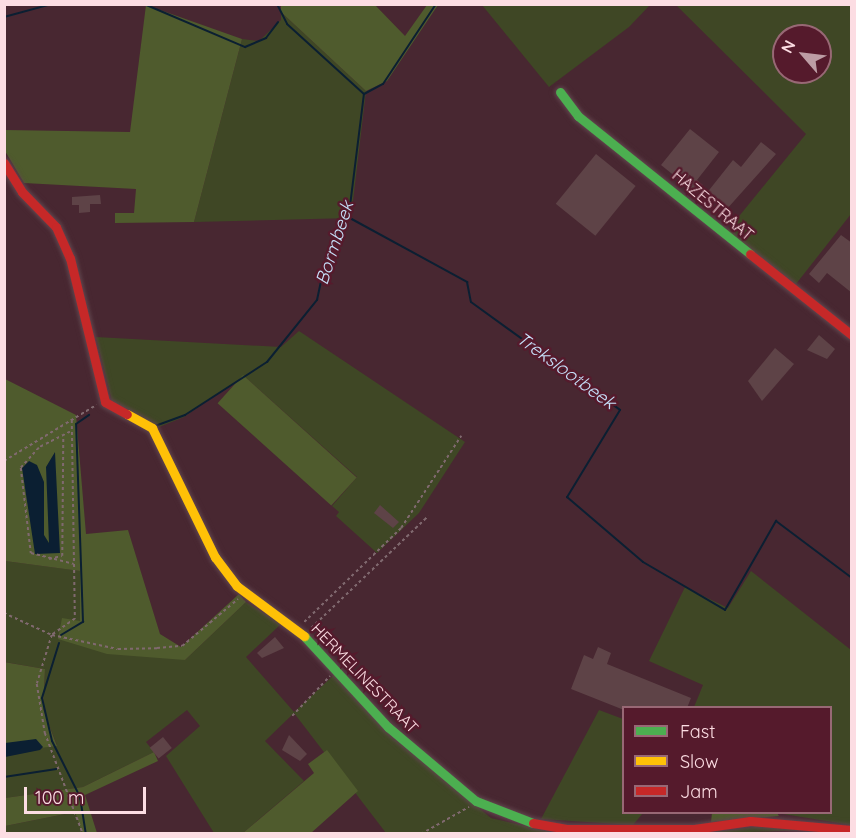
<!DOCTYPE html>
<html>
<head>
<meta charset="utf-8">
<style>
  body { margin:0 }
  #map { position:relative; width:856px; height:838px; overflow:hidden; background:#482731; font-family:Quicksand,sans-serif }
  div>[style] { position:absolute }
  .green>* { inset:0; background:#3f4725 }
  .forest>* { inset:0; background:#4f5b2d; transform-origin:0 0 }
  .water>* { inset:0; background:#0b1f32 }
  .stream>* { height:2px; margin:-1px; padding:0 1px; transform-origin:1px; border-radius:1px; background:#0b1f32 }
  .building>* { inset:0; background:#5e4347; transform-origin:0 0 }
  .path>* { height:1.5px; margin-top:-0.75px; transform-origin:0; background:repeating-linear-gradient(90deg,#80696f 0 3px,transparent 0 6px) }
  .roads { filter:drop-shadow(0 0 2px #61464e) drop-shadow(0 0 2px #61464e) }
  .fast>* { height:9px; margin:-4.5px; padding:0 4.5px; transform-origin:4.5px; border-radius:4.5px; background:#4caf50 }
  .slow>* { height:9px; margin:-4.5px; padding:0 4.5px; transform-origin:4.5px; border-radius:4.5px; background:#ffc107 }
  .jam>* { height:9px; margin:-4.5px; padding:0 4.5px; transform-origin:4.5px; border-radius:4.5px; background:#c62828 }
  span { translate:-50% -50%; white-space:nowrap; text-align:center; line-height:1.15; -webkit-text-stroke:5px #551a2c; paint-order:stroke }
  .street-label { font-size:16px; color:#fcdde3 }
  .water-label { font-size:18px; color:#c7e2fb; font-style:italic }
  .frame { position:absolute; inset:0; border:6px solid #fcdde3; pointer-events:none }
  .legend { position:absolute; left:622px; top:706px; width:210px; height:108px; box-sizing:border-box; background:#551a2c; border:2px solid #986875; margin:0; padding:8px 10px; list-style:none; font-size:18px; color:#fcdde3 }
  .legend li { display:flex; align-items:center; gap:12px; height:30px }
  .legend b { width:30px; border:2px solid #986875 }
  .north { position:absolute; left:772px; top:24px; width:60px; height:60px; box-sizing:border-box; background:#551a2c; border:2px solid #986875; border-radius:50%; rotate:298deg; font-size:16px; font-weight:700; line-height:24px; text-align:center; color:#fcdde3 }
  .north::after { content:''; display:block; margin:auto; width:21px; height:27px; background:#bd9da5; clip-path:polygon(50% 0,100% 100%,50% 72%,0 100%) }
  .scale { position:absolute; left:24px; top:787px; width:122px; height:27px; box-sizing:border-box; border:3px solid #fcdde3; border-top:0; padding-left:8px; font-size:18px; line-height:21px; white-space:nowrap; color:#fcdde3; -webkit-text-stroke:4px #551a2c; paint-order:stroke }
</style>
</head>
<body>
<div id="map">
  <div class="green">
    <i style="clip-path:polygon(482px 5px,650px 5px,629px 27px,549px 87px)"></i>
    <i style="clip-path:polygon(evenodd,676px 5px,851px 5px,851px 214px,796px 284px,727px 231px,806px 134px,676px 5px,784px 36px,820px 36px,820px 72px,784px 72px,784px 36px)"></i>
    <i style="clip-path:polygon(281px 12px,366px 91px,351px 218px,194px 222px,242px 39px,259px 41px,281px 20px)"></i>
    <i style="clip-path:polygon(299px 331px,465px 442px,419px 513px,377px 553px,336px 516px,339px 512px,332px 506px,357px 477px,244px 376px,184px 417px,159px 427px,112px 401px,96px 337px,281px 347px)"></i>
    <i style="clip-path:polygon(5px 561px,81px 571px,80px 621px,185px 660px,246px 602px,281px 624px,246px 657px,294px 712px,335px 674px,393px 738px,491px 818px,554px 833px,386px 833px,294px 713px,265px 741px,304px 781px,243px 833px,214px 833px,166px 756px,200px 726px,187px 710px,146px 742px,154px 752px,83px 787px,5px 798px,4px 752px,57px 745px,43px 709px,45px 669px,5px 662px)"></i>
    <i style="clip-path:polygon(751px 571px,851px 650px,851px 825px,777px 813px,830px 812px,830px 708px,694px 707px,703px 685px,649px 661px,685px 587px,728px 608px)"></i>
    <i style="clip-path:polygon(599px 710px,623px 719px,624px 812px,643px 813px,633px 825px,541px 819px)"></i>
    <i style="clip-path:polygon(75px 812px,82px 833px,5px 834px,5px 826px)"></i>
    <i style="clip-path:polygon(755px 827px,808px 830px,695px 834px,715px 832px)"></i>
  </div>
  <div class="forest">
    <i style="clip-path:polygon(146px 5px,242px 39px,194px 222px,115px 223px,115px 213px,134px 213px,136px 189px,24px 183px,5px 151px,5px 130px,130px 132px)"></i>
    <i style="clip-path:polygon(281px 5px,375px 5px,405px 36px,427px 5px,438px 5px,387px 81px,366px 91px,281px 12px)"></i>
    <i style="left:243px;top:375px;width:153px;height:38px;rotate:42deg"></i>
    <i style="clip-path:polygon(5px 379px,76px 415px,86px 534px,128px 530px,160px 634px,181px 647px,239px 594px,246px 602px,185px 660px,107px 654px,58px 639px,62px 618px,80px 621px,80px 571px,5px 561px)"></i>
    <i style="clip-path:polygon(4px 662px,45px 669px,43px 709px,57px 746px,5px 752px)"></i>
    <i style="clip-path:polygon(327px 750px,358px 791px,311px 833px,243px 833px,314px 773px,308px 764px)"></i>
    <i style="clip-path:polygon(154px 752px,158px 761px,85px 795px,97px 833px,82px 833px,75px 812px,5px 826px,5px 798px,83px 787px)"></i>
    <i style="clip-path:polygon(712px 813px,777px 813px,779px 816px,711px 822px)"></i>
  </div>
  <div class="water">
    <i style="clip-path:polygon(55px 452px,60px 553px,35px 554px,22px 468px,29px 461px,37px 465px,44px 482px,44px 535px,49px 543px,46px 467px)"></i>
    <i style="clip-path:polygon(36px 739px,43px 747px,40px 750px,5px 757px,5px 743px)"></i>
  </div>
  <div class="stream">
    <i style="left:144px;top:4px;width:110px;rotate:23.1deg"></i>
    <i style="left:245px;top:47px;width:23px;rotate:-23deg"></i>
    <i style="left:266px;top:38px;width:20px;rotate:-53deg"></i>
    <i style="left:277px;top:4px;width:22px;rotate:63deg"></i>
    <i style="left:287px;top:24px;width:104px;rotate:42.3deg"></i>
    <i style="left:4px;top:17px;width:50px;rotate:-15.2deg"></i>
    <i style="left:348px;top:217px;width:136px;rotate:28.6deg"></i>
    <i style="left:467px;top:282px;width:20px;rotate:79deg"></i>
    <i style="left:471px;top:302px;width:184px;rotate:35.9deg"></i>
    <i style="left:620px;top:410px;width:102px;rotate:121.3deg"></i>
    <i style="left:567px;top:497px;width:100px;rotate:40.5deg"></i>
    <i style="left:643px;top:562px;width:95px;rotate:30.3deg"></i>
    <i style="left:725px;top:610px;width:103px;rotate:-60.2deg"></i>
    <i style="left:776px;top:521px;width:95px;rotate:36.9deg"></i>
    <i style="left:155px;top:426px;width:32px;rotate:-20deg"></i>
    <i style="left:185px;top:415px;width:98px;rotate:-32.9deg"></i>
    <i style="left:267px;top:362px;width:80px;rotate:-51.1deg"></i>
    <i style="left:317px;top:300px;width:33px;rotate:-78deg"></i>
    <i style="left:324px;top:268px;width:60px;rotate:-65.2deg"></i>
    <i style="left:349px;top:214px;width:121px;rotate:-82.9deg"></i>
    <i style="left:364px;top:94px;width:21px;rotate:-28deg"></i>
    <i style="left:383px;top:84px;width:96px;rotate:-56.5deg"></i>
    <i style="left:61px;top:635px;width:26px;rotate:-31deg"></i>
    <i style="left:83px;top:622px;width:198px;rotate:-92deg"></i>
    <i style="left:76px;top:424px;width:16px;rotate:-35deg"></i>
    <i style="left:59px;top:643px;width:58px;rotate:107.2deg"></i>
    <i style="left:42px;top:698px;width:44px;rotate:76.9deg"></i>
    <i style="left:52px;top:741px;width:63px;rotate:63.4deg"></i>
    <i style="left:80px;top:797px;width:37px;rotate:81deg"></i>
    <i style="left:4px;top:777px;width:53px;rotate:-8.7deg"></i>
  </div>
  <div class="building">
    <i style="clip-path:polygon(690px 129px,719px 152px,697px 180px,703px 185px,696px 193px,661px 165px)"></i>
    <i style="clip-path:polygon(761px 142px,776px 154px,726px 210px,706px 194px,733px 160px,741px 167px)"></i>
    <i style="left:596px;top:154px;width:51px;height:64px;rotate:39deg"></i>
    <i style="clip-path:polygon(100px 195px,101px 204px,90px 204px,90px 212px,79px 213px,79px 205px,72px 205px,72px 197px)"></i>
    <i style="clip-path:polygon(841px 235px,852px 243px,852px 293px,827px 273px,819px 283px,809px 274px)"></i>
    <i style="clip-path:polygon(819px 335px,835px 349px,827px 359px,807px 350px)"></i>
    <i style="clip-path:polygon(775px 348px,794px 364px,762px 401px,748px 381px)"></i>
    <i style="clip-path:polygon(380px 505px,399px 522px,393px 528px,374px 513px)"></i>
    <i style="clip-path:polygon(275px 637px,284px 648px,262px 658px,257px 653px)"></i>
    <i style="clip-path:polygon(598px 647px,611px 653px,607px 664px,691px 698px,687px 708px,624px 710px,571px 689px,584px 655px,593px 659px)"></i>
    <i style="clip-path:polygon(289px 735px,307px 754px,300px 761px,282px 750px)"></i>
    <i style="left:163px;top:737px;width:14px;height:17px;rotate:51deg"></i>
  </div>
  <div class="path">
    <i style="left:72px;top:420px;width:199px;rotate:89.1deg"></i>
    <i style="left:75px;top:619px;width:28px;rotate:145deg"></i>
    <i style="left:52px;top:635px;width:51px;rotate:107deg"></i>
    <i style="left:37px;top:684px;width:50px;rotate:80.7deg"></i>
    <i style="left:45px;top:733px;width:108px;rotate:69.4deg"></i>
    <i style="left:70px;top:432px;width:35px;rotate:153deg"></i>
    <i style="left:39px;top:448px;width:27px;rotate:132deg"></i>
    <i style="left:21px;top:468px;width:86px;rotate:83.3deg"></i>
    <i style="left:31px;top:553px;width:44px;rotate:14.3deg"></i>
    <i style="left:4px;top:461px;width:108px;rotate:-31.3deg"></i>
    <i style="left:49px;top:559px;width:13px;rotate:-13deg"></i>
    <i style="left:62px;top:556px;width:119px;rotate:-89.5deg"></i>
    <i style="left:4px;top:613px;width:53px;rotate:24.6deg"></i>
    <i style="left:52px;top:635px;width:67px;rotate:12deg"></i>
    <i style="left:118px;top:649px;width:39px;rotate:-1deg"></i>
    <i style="left:157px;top:648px;width:25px;rotate:-5deg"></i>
    <i style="left:182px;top:646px;width:73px;rotate:-40deg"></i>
    <i style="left:304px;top:622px;width:135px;rotate:-44.1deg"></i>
    <i style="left:401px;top:528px;width:110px;rotate:-56.9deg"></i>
    <i style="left:311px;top:628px;width:162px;rotate:-43.7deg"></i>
    <i style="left:292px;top:716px;width:55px;rotate:-46.5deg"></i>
    <i style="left:421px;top:834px;width:55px;rotate:-29.4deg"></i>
  </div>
  <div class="roads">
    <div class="fast">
      <i style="left:560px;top:92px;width:30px;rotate:53deg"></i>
      <i style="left:578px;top:116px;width:221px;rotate:38.7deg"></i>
      <i style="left:304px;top:636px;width:124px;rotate:47.3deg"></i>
      <i style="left:388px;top:727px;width:115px;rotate:40.1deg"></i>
      <i style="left:476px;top:801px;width:61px;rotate:21.1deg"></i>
    </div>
    <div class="slow">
      <i style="left:127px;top:414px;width:29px;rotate:29deg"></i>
      <i style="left:152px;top:428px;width:144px;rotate:64deg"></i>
      <i style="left:215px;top:557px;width:36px;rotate:53deg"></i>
      <i style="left:237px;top:586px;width:84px;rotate:36.7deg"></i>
    </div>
    <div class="jam">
      <i style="left:4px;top:163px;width:34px;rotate:58deg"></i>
      <i style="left:22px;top:192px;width:49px;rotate:45.8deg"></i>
      <i style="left:56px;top:227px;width:34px;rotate:66deg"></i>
      <i style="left:70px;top:258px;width:148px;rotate:76.3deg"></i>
      <i style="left:105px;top:402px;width:25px;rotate:29deg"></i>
      <i style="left:750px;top:254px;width:130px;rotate:38.5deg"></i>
      <i style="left:533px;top:823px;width:34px;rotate:10deg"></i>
      <i style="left:566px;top:829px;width:128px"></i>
      <i style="left:694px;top:829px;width:57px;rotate:-8.1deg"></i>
      <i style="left:750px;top:821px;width:102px;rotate:5deg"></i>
    </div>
  </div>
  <div class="street-label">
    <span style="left:713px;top:205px;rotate:40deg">HAZESTRAAT</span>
    <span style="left:365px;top:678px;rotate:46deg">HERMELINESTRAAT</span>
  </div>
  <div class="water-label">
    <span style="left:335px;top:243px;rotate:-72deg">Bormbeek</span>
    <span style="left:566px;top:371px;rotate:36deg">Trekslootbeek</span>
  </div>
  <div class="frame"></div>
  <ul class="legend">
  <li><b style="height:8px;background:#4caf50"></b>Fast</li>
  <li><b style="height:8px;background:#ffc107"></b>Slow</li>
  <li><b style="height:8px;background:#c62828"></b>Jam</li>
  </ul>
  <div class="north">N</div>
  <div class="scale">100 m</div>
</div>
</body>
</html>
